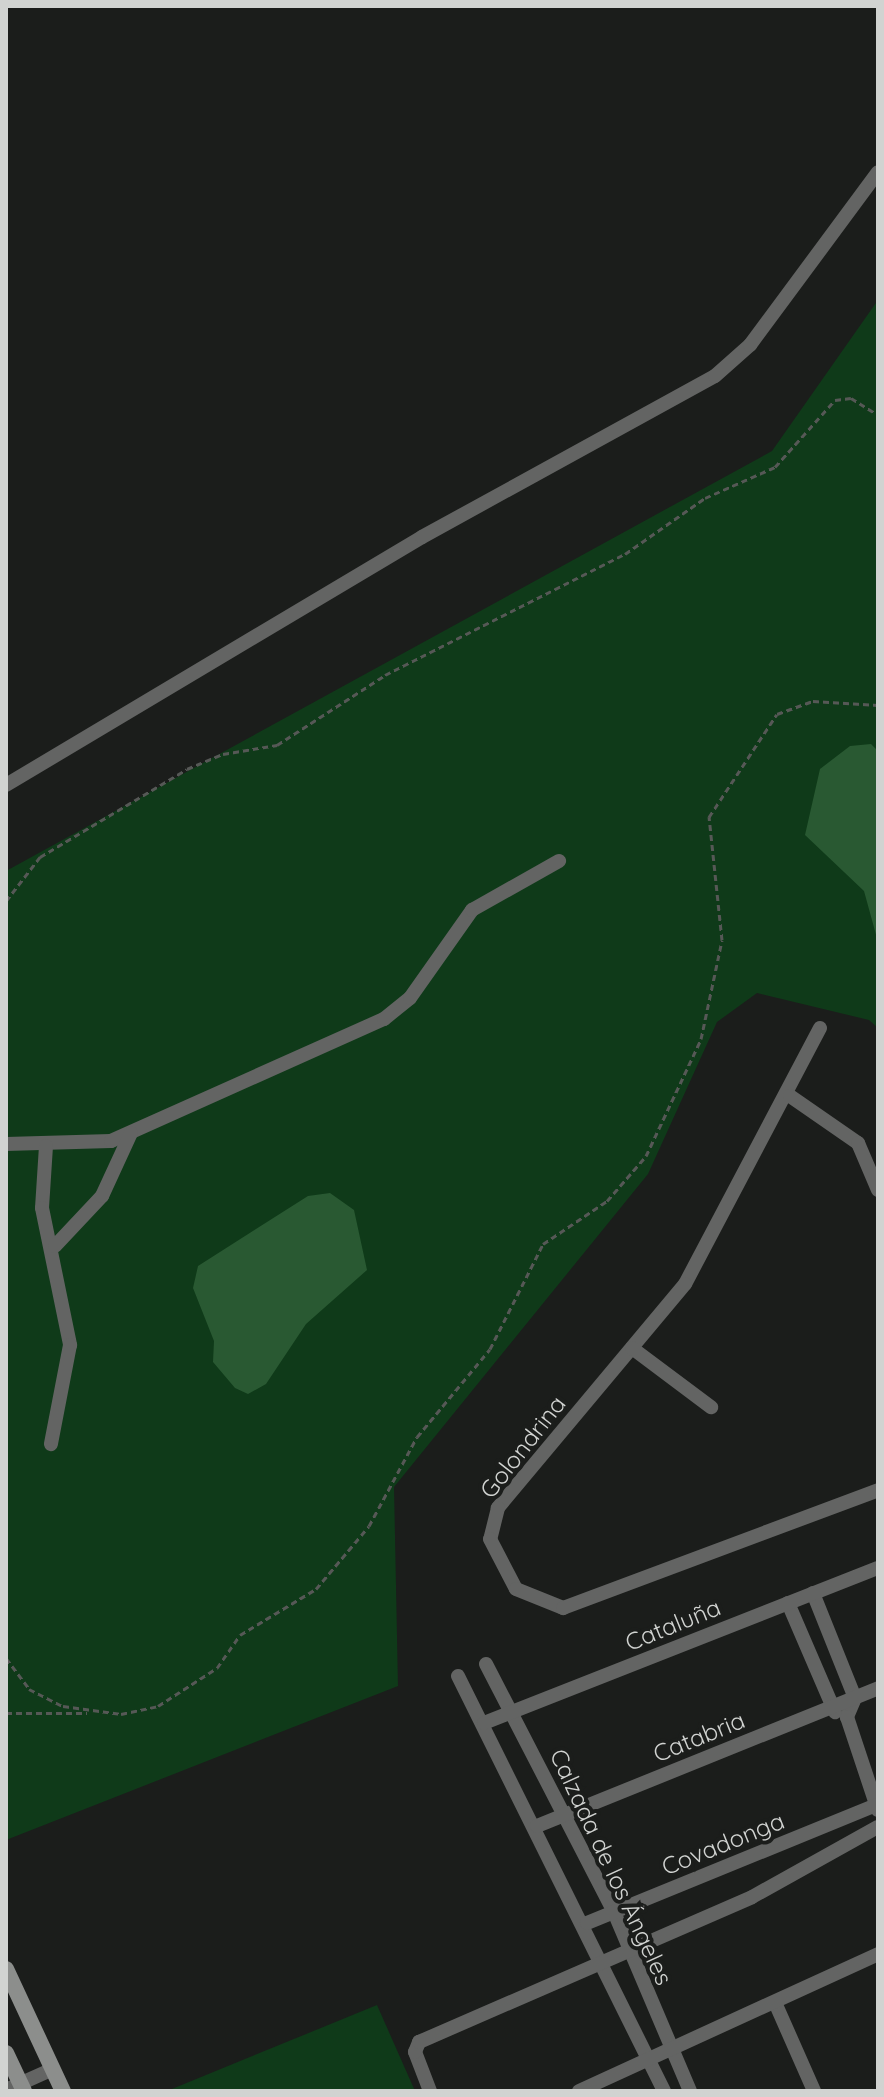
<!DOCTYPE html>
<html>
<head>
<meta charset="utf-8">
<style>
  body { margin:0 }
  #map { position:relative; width:884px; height:2097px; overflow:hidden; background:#1b1d1b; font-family:Quicksand,sans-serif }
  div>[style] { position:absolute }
  .green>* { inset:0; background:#0f3a19 }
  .water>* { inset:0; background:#295932 }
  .path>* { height:3px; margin-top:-1.5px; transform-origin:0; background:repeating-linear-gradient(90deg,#565856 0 6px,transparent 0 10px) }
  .minor>* { height:14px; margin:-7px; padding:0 7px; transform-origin:7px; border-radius:7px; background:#636463 }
  .secondary>* { height:16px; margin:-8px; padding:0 8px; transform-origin:8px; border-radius:8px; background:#8c8e8c }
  span { translate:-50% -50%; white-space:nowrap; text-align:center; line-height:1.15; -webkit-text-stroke:8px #1b1d1b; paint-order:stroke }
  .street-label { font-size:24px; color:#d1d3d1 }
  .frame { position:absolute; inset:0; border:8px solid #d1d3d1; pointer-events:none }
</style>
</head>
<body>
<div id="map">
  <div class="green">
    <i style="clip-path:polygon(878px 300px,878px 1028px,869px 1020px,757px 993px,717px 1022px,648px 1174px,394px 1487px,398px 1686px,6px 1840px,6px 871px,772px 451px)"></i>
    <i style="clip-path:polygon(377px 2005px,415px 2091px,167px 2091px)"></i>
  </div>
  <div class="water">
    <i style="clip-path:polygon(871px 744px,878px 751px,878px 942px,864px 891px,805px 835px,820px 769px,850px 746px)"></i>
    <i style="clip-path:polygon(330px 1193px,354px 1210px,367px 1270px,306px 1324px,266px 1384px,248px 1394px,235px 1388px,213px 1362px,214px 1341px,193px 1288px,198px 1266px,308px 1196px)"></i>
  </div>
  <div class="path">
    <i style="left:6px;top:901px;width:56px;rotate:-52.3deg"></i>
    <i style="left:40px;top:857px;width:171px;rotate:-30.9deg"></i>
    <i style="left:187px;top:769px;width:39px;rotate:-23deg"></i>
    <i style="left:223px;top:754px;width:55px;rotate:-9.5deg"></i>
    <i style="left:277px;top:745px;width:129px;rotate:-32.9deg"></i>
    <i style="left:385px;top:675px;width:269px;rotate:-26.8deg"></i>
    <i style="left:625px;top:554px;width:98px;rotate:-35deg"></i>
    <i style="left:705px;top:498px;width:77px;rotate:-23.9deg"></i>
    <i style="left:775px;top:467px;width:90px;rotate:-48.2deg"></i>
    <i style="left:835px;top:400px;width:16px;rotate:-7deg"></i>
    <i style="left:851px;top:398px;width:32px;rotate:32deg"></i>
    <i style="left:6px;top:1658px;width:39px;rotate:53deg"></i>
    <i style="left:29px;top:1689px;width:38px;rotate:27deg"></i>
    <i style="left:63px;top:1706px;width:59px;rotate:7.9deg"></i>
    <i style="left:121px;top:1714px;width:38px;rotate:-12deg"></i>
    <i style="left:158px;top:1706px;width:70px;rotate:-32.8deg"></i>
    <i style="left:217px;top:1668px;width:40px;rotate:-55.1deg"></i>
    <i style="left:240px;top:1635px;width:89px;rotate:-31.2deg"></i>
    <i style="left:316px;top:1589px;width:82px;rotate:-49.9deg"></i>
    <i style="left:369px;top:1526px;width:101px;rotate:-61.7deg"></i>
    <i style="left:417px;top:1437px;width:114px;rotate:-50.3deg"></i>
    <i style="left:490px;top:1349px;width:118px;rotate:-63.2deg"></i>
    <i style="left:543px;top:1244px;width:77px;rotate:-33.9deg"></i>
    <i style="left:607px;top:1201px;width:60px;rotate:-49.1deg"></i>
    <i style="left:646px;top:1156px;width:129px;rotate:-64.8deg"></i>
    <i style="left:701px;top:1039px;width:101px;rotate:-78deg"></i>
    <i style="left:722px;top:940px;width:124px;rotate:-96deg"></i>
    <i style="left:709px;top:817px;width:123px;rotate:-56.6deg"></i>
    <i style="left:777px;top:714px;width:38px;rotate:-20deg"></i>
    <i style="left:813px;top:701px;width:65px;rotate:3.5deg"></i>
    <i style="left:6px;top:1713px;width:81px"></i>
  </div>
  <div class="minor">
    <i style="left:6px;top:785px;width:484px;rotate:-30.8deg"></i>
    <i style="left:422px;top:537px;width:334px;rotate:-28.8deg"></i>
    <i style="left:715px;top:376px;width:47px;rotate:-41.5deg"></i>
    <i style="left:750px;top:345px;width:215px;rotate:-53.5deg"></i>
    <i style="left:820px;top:1028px;width:289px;rotate:117.8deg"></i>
    <i style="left:685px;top:1284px;width:292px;rotate:129.9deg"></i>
    <i style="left:498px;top:1508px;width:32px;rotate:104deg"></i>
    <i style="left:490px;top:1539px;width:56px;rotate:62.5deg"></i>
    <i style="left:516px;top:1589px;width:51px;rotate:22deg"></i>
    <i style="left:563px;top:1608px;width:336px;rotate:-20.5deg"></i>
    <i style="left:790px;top:1096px;width:83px;rotate:34.7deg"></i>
    <i style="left:858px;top:1143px;width:51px;rotate:66.9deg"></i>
    <i style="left:6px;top:1144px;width:105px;rotate:-1.6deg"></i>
    <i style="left:111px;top:1141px;width:299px;rotate:-24.1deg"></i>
    <i style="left:384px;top:1019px;width:33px;rotate:-39deg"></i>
    <i style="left:410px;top:998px;width:108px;rotate:-54.8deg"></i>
    <i style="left:472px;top:910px;width:100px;rotate:-29.4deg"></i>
    <i style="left:46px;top:1146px;width:62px;rotate:93.7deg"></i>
    <i style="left:42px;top:1208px;width:140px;rotate:78.4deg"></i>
    <i style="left:70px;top:1345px;width:101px;rotate:100.9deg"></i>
    <i style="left:55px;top:1246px;width:69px;rotate:-46.8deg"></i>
    <i style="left:102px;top:1196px;width:69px;rotate:-65.3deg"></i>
    <i style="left:632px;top:1348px;width:99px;rotate:36.8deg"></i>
    <i style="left:813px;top:1593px;width:113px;rotate:68.2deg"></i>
    <i style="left:855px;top:1698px;width:21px;rotate:113deg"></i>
    <i style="left:847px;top:1717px;width:98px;rotate:71.6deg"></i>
    <i style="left:788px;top:1603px;width:119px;rotate:66.7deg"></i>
    <i style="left:486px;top:1664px;width:279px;rotate:62.7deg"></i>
    <i style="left:614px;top:1912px;width:194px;rotate:67deg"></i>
    <i style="left:458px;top:1676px;width:463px;rotate:63.6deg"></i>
    <i style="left:484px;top:1723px;width:423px;rotate:-21.5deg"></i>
    <i style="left:537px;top:1826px;width:368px;rotate:-22deg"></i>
    <i style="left:587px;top:1923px;width:312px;rotate:-22.2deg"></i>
    <i style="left:777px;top:2007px;width:92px;rotate:66.2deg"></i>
    <i style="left:6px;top:2090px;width:51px;rotate:-24.1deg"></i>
    <i style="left:430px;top:2091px;width:42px;rotate:-111deg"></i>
    <i style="left:415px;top:2052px;width:11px;rotate:-68deg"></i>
    <i style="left:419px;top:2042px;width:363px;rotate:-23.5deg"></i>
    <i style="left:752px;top:1897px;width:144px;rotate:-29.1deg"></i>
    <i style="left:579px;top:2091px;width:329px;rotate:-24.6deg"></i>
  </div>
  <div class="secondary">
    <i style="left:6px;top:1969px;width:135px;rotate:65deg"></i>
    <i style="left:6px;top:2053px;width:42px;rotate:64.7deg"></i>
  </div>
  <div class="street-label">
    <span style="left:523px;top:1447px;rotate:-52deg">Golondrina</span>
    <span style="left:673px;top:1625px;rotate:-22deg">Cataluña</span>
    <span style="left:699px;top:1737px;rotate:-22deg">Catabria</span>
    <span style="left:723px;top:1844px;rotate:-22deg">Covadonga</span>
    <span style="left:611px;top:1867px;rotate:65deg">Calzada de los Ángeles</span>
  </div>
  <div class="frame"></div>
</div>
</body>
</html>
